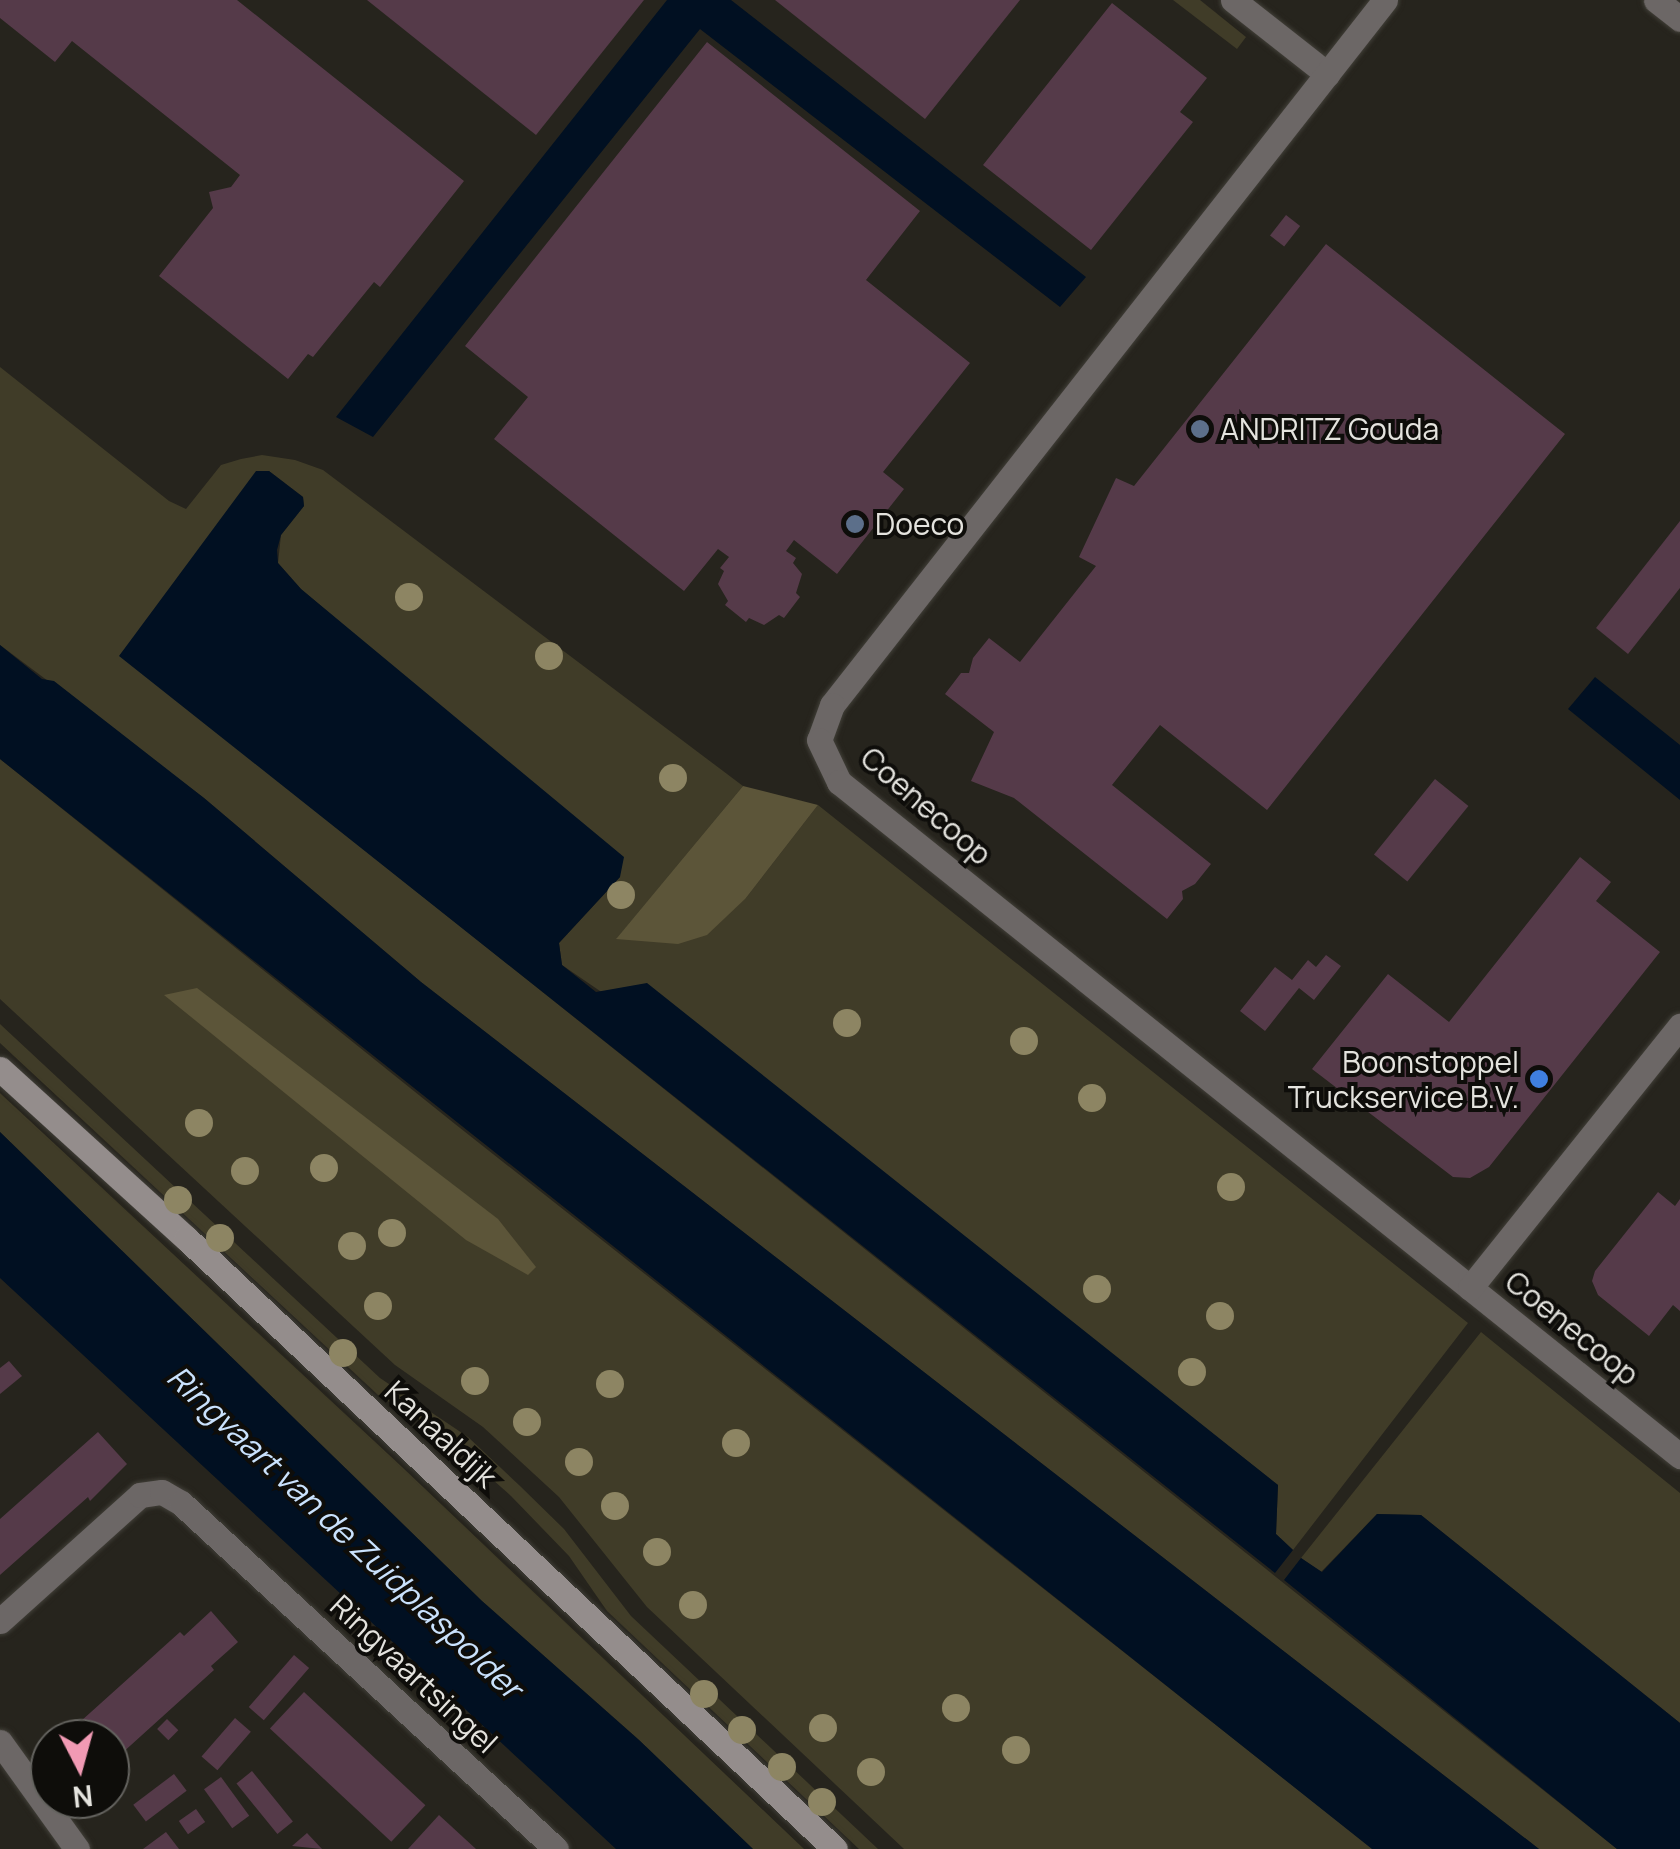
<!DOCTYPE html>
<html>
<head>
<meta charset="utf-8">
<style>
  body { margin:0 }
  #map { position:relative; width:1680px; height:1849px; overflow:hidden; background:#26241d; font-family:Manrope,sans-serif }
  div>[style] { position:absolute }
  .green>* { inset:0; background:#403c28 }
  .forest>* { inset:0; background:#5c5539 }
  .water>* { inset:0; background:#011022 }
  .building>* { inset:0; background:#553a49; transform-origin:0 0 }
  .roads { filter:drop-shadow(0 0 2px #413f38) drop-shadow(0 0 2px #413f38) }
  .minor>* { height:25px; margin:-12.5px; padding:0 12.5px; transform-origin:12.5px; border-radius:12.5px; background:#6c6766 }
  .secondary>* { height:25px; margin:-12.5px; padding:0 12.5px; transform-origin:12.5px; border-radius:12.5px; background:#948d8c }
  .trees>* { width:28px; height:28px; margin:-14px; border-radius:50%; background:#8d8563 }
  .dots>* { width:28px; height:28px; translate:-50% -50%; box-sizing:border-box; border:5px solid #0e0d0a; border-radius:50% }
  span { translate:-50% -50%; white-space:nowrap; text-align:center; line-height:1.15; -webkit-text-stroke:8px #0e0d0a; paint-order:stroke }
  .poi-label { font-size:30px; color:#e4e3de }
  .left { translate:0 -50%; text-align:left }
  .right { translate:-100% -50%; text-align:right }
  .street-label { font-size:30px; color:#e4e3de }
  .water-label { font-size:32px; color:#cae2fd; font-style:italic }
  .north { position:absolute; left:30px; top:1719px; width:100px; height:100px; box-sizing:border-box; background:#0e0d0a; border:2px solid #64635f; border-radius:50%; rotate:174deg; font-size:28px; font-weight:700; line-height:40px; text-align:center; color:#e4e3de }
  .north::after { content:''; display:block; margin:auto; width:35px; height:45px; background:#f19ab4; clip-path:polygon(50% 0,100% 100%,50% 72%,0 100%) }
</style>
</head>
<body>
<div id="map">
  <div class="green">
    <i style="clip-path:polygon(1173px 0,1200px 0,1246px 37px,1237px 49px)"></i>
    <i style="clip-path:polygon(0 367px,169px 501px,186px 509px,221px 465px,241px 459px,262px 455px,295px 460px,323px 470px,743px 786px,617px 938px,746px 898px,818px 805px,1468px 1323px,1293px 1550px,1276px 1534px,1278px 1485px,978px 1250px,562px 965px,559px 943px,620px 877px,402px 675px,301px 589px,278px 563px,281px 535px,304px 506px,303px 497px,269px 471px,120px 655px,1617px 1849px,1539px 1849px,421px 982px,204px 798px,0 645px)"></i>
    <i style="clip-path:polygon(0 759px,455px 1124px,1373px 1849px,904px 1849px,647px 1607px,559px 1497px,483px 1427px,395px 1365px,0 999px)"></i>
    <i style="clip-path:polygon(0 1024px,380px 1378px,468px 1437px,519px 1485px,564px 1529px,631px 1616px,878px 1849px,859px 1849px,607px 1611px,569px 1556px,511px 1496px,440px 1433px,378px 1395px,0 1043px)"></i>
    <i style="clip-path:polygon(0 1093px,402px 1467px,804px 1849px,753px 1849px,639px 1740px,482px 1601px,0 1132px)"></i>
    <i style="clip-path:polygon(1481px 1332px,1680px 1493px,1680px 1723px,1421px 1515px,1377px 1514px,1321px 1572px,1301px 1558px)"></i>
  </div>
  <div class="forest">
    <i style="clip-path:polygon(743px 786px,818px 805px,746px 898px,707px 935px,678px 944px,616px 939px)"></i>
    <i style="clip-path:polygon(197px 988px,498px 1219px,536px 1267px,528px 1275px,466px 1240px,164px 995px)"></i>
  </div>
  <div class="water">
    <i style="clip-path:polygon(667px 0,731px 0,1086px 277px,1060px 307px,700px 29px,373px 437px,336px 417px)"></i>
    <i style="clip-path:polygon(256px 471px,269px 471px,303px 497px,304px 506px,281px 535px,277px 550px,278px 563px,301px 589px,624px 857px,620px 877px,559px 943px,562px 965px,596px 992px,647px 983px,1278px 1485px,1276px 1534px,1293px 1550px,1275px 1573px,119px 656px)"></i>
    <i style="clip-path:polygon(0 645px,42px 679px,54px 681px,204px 798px,421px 982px,1539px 1849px,1372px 1849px,0 759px)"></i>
    <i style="clip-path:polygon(1595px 677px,1680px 745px,1680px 800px,1568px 709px)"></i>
    <i style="clip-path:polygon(0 1132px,482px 1601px,639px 1740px,753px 1849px,616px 1849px,0 1278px)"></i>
    <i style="clip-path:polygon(1377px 1514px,1421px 1515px,1680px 1723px,1680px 1849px,1617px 1849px,1284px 1580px,1301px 1558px,1322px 1572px)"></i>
  </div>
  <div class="building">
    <i style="clip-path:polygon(0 0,237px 0,464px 181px,380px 287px,374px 282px,313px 357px,308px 354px,288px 379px,159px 276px,213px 208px,209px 192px,231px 187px,240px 175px,72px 41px,55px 62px,0 18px)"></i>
    <i style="clip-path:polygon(367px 0,644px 0,536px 135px)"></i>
    <i style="clip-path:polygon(775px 0,1020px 0,925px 119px)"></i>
    <i style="clip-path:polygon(1112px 3px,1207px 78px,1180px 112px,1193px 122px,1091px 250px,983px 165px)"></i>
    <i style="clip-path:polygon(707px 42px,920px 211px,866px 280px,970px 363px,883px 472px,904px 489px,837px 574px,794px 540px,786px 551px,796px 558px,793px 563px,802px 574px,796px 593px,800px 597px,784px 618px,779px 615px,764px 625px,749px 618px,746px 622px,725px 605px,728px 601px,718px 584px,724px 571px,720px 568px,729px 557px,718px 549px,684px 591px,494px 439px,528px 397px,465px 346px)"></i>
    <i style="left:1286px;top:215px;width:18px;height:26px;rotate:38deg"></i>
    <i style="clip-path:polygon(1326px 244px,1565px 434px,1267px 810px,1160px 725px,1112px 785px,1211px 864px,1195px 884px,1182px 891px,1183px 899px,1167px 919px,1014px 798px,971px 781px,994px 732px,945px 694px,961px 673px,969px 673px,973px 658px,989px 638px,1020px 662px,1096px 566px,1079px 557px,1116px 478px,1134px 486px)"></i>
    <i style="clip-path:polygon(1680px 521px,1680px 588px,1628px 654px,1596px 628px)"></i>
    <i style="left:1435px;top:779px;width:43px;height:97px;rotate:39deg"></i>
    <i style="clip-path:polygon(1580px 857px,1611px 882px,1596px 901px,1660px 952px,1489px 1167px,1470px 1178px,1453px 1177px,1312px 1069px,1388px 974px,1449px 1022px)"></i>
    <i style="clip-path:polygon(1326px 955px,1341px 966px,1314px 1000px,1299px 988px,1265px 1031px,1240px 1011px,1275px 967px,1292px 980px,1308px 960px,1316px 967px)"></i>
    <i style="clip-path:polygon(1658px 1192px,1675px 1206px,1680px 1199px,1680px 1311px,1673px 1305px,1649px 1336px,1598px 1295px,1592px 1281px,1595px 1271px)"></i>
    <i style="clip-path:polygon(9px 1361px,22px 1376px,0 1394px,0 1368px)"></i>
    <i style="clip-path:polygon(98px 1432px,127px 1464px,90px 1501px,88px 1497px,0 1575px,0 1519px)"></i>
    <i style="clip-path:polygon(211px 1611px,238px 1642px,211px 1666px,214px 1670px,110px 1764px,110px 1739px,61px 1739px,180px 1632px,184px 1636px)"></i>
    <i style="left:294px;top:1655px;width:20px;height:69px;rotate:41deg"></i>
    <i style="left:304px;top:1692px;width:166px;height:50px;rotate:43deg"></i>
    <i style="left:235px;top:1718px;width:21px;height:51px;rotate:41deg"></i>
    <i style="left:167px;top:1719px;width:16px;height:14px;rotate:45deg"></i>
    <i style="left:252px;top:1771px;width:65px;height:20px;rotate:51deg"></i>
    <i style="left:174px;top:1774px;width:21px;height:51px;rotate:53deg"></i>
    <i style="left:221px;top:1777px;width:48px;height:21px;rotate:54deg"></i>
    <i style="left:196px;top:1809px;width:16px;height:21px;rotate:55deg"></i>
    <i style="clip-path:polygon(439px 1815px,476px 1849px,408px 1849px)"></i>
    <i style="clip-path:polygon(166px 1832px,179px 1849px,143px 1849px)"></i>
    <i style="clip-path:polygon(307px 1833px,322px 1849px,292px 1846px)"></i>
  </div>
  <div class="roads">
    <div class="minor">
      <i style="left:1233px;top:0;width:120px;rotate:38.2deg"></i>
      <i style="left:1385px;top:0;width:896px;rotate:128.11deg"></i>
      <i style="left:832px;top:705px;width:37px;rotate:110deg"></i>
      <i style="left:819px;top:740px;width:47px;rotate:64.5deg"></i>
      <i style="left:839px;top:782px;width:1078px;rotate:38.71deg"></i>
      <i style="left:1656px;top:0;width:31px;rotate:38deg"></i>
      <i style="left:1470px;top:1288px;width:336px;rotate:-51.3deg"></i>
      <i style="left:0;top:1621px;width:188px;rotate:-42deg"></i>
      <i style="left:140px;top:1495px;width:22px;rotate:-8deg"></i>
      <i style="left:162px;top:1492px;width:22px;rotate:30deg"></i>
      <i style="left:181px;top:1503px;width:510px;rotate:42.7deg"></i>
      <i style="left:0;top:1742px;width:132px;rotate:54.3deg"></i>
    </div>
    <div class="secondary">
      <i style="left:0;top:1069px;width:251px;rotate:42.3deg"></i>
      <i style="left:186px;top:1238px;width:891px;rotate:43.27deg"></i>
    </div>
  </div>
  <div class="trees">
    <i style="left:409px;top:597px"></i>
    <i style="left:549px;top:656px"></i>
    <i style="left:673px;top:778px"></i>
    <i style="left:621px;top:895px"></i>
    <i style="left:847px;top:1023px"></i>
    <i style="left:1024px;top:1041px"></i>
    <i style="left:1092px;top:1098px"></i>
    <i style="left:199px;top:1123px"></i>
    <i style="left:324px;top:1168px"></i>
    <i style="left:245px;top:1171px"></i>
    <i style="left:1231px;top:1187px"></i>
    <i style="left:178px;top:1200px"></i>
    <i style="left:392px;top:1233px"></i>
    <i style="left:220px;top:1238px"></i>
    <i style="left:352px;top:1246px"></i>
    <i style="left:1097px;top:1289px"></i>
    <i style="left:378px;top:1306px"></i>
    <i style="left:1220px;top:1316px"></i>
    <i style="left:343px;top:1353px"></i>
    <i style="left:1192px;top:1372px"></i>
    <i style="left:475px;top:1381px"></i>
    <i style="left:610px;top:1384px"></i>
    <i style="left:527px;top:1422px"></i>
    <i style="left:736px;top:1443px"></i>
    <i style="left:579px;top:1462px"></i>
    <i style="left:615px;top:1506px"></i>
    <i style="left:657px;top:1552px"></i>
    <i style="left:693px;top:1605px"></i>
    <i style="left:704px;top:1694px"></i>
    <i style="left:956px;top:1708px"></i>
    <i style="left:823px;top:1728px"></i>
    <i style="left:742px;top:1730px"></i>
    <i style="left:1016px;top:1750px"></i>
    <i style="left:782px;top:1767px"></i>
    <i style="left:871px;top:1772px"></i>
    <i style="left:822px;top:1802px"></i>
  </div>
  <div class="dots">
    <i style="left:1200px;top:429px;background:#5c6f8a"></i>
    <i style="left:855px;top:524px;background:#5c6f8a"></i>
    <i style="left:1539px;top:1079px;background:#3f7fe0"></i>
  </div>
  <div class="poi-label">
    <span class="left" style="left:1220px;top:429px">ANDRITZ Gouda</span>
    <span class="left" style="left:875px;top:524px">Doeco</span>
    <span class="right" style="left:1519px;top:1079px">Boonstoppel<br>Truckservice B.V.</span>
  </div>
  <div class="street-label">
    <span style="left:926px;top:806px;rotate:41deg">Coenecoop</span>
    <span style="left:1572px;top:1328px;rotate:39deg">Coenecoop</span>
    <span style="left:441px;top:1434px;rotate:43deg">Kanaaldijk</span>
    <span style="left:414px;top:1674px;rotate:43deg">Ringvaartsingel</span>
  </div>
  <div class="water-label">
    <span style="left:345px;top:1532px;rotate:43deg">Ringvaart van de Zuidplaspolder</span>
  </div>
  <div class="north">N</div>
</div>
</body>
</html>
